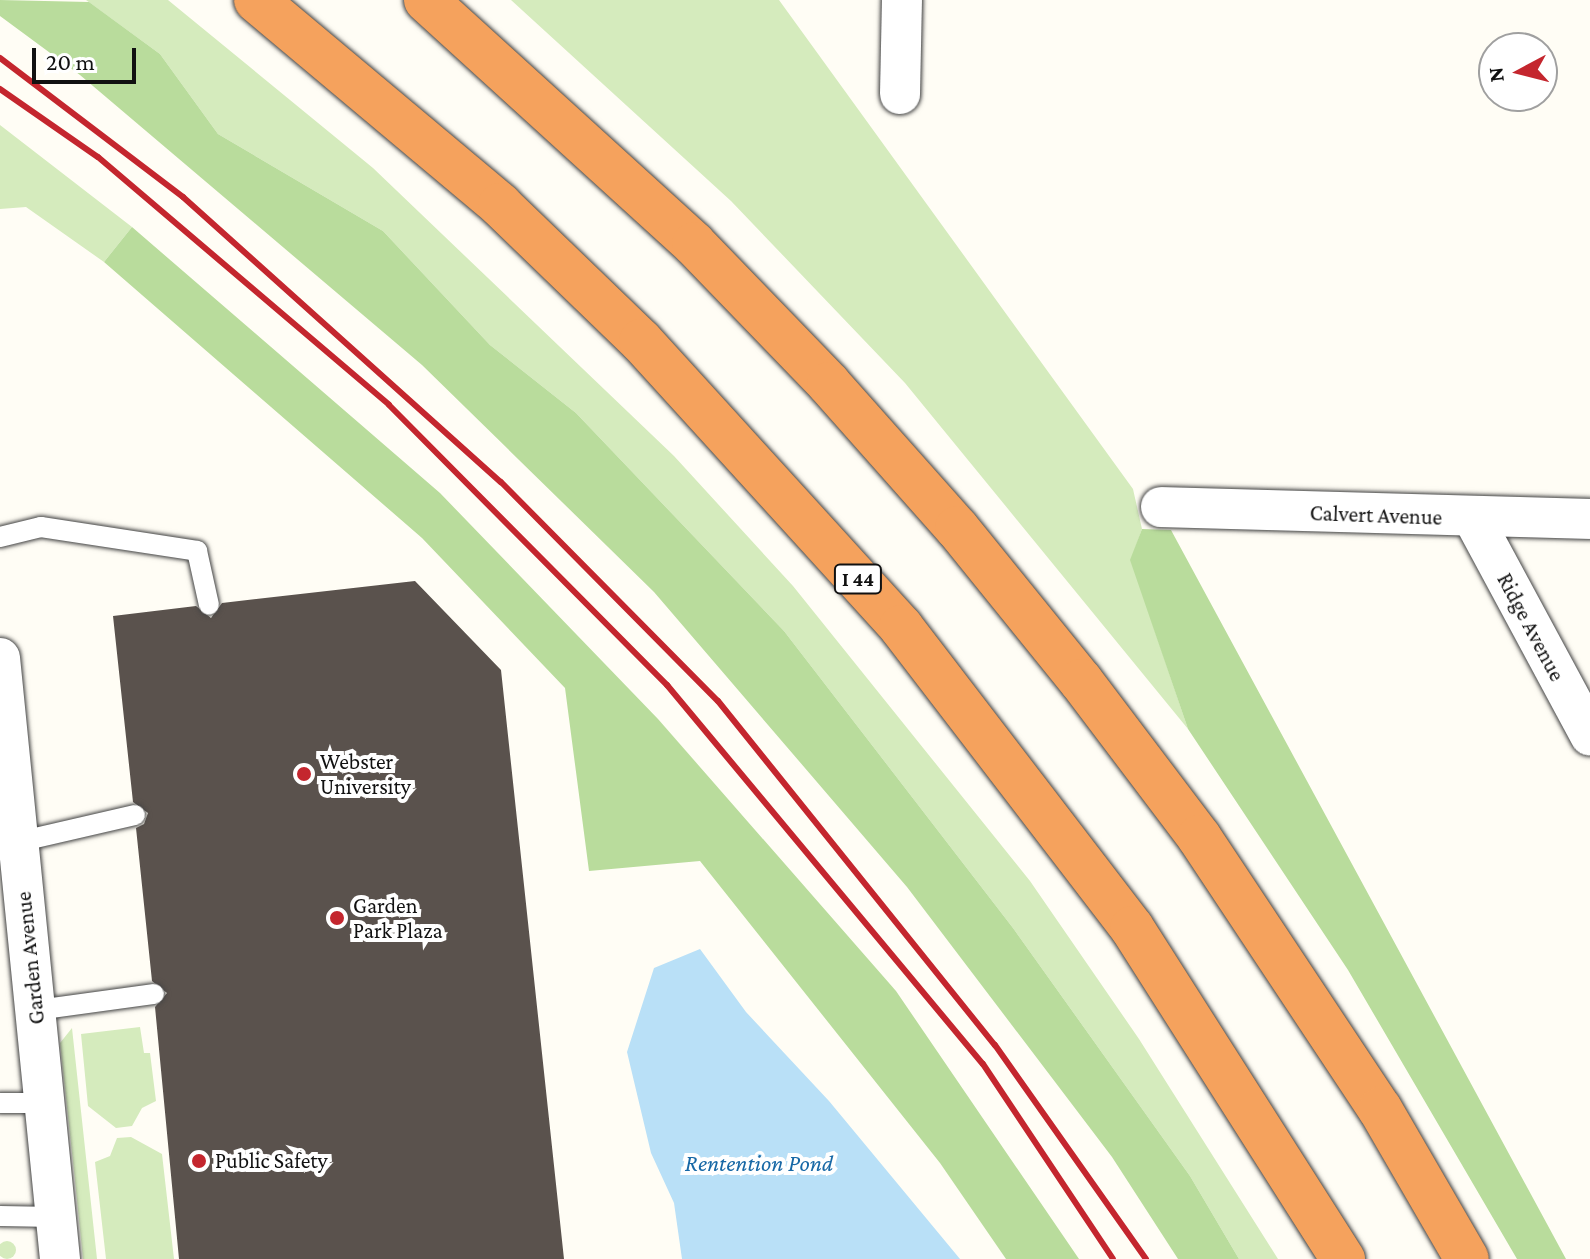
<!DOCTYPE html>
<html>
<head>
<meta charset="utf-8">
<style>
  body { margin:0 }
  #map { position:relative; width:1590px; height:1259px; overflow:hidden; background:#fffdf5; font-family:"Crimson Pro",serif }
  div>[style] { position:absolute }
  .green>* { inset:0; background:#d5ebbd }
  .round { border-radius:50% }
  .forest>* { inset:0; background:#b9dc9c }
  .water>* { inset:0; background:#b9e0f7 }
  .building>* { inset:0; background:#5a524d }
  .roads { filter:drop-shadow(0 0 2px #444) drop-shadow(0 0 2px #444) }
  .service>* { height:20px; margin:-10px; padding:0 10px; transform-origin:10px; border-radius:10px; background:#fff }
  .minor>* { height:40px; margin:-20px; padding:0 20px; transform-origin:20px; border-radius:20px; background:#fff }
  .motorway>* { height:44px; margin:-22px; padding:0 22px; transform-origin:22px; border-radius:22px; background:#f5a25d }
  .rail>* { height:6px; margin:-3px; padding:0 3px; transform-origin:3px; border-radius:3px; background:#c4262e }
  .dots>* { width:22px; height:22px; translate:-50% -50%; box-sizing:border-box; border:4px solid #fff; border-radius:50% }
  span { translate:-50% -50%; white-space:nowrap; text-align:center; line-height:1.15; -webkit-text-stroke:8px #fff; paint-order:stroke }
  .shield-label span { padding:2px 6px; background:#fff; border:2px solid; border-radius:6px; -webkit-text-stroke-width:0 }
  .shield-label { font-size:20px; color:#111; font-weight:700 }
  .street-label { font-size:22px; color:#111 }
  .poi-label { font-size:22px; color:#111 }
  .left { translate:0 -50%; text-align:left }
  .water-label { font-size:24px; color:#1768a6; font-style:italic }
  .north { position:absolute; left:1478px; top:32px; width:80px; height:80px; box-sizing:border-box; background:#fff; border:2px solid #a0a0a0; border-radius:50%; rotate:263deg; font-size:22px; font-weight:700; line-height:32px; text-align:center; color:#111 }
  .north::after { content:''; display:block; margin:auto; width:28px; height:36px; background:#c4262e; clip-path:polygon(50% 0,100% 100%,50% 72%,0 100%) }
  .scale { position:absolute; left:32px; top:48px; width:104px; height:36px; box-sizing:border-box; border:4px solid #111; border-top:0; padding-left:10px; font-size:24px; line-height:28px; white-space:nowrap; color:#111; -webkit-text-stroke:6px #fff; paint-order:stroke }
</style>
</head>
<body>
<div id="map">
  <div class="green">
    <i style="clip-path:polygon(86px 0,168px 0,373px 168px,674px 456px,793px 586px,1030px 881px,1139px 1039px,1278px 1259px,1239px 1259px,1190px 1176px,1013px 928px,784px 631px,576px 413px,490px 345px,383px 231px,218px 134px,160px 54px)"></i>
    <i style="clip-path:polygon(511px 0,779px 0,1133px 489px,1142px 529px,1131px 560px,1188px 729px,905px 383px,731px 201px)"></i>
    <i style="clip-path:polygon(0 125px,132px 227px,104px 262px,26px 207px,0 209px)"></i>
    <i style="clip-path:polygon(140px 1027px,144px 1053px,150px 1053px,156px 1101px,142px 1108px,132px 1126px,116px 1128px,88px 1106px,81px 1034px)"></i>
    <i style="clip-path:polygon(72px 1028px,97px 1259px,83px 1259px,74px 1171px,60px 1043px)"></i>
    <i style="clip-path:polygon(131px 1137px,162px 1154px,174px 1259px,106px 1259px,95px 1162px,110px 1156px,117px 1138px)"></i>
    <i class="round" style="left:-2px;top:1241px;width:18px;height:18px"></i>
  </div>
  <div class="forest">
    <i style="clip-path:polygon(0 0,89px 2px,160px 54px,218px 134px,383px 231px,490px 345px,576px 413px,784px 631px,1013px 928px,1190px 1176px,1239px 1259px,1178px 1259px,1112px 1157px,907px 887px,654px 592px,422px 365px,80px 75px,0 16px)"></i>
    <i style="clip-path:polygon(132px 227px,440px 493px,658px 719px,896px 991px,1079px 1259px,1006px 1259px,940px 1163px,700px 861px,589px 871px,565px 688px,422px 538px,104px 262px)"></i>
    <i style="clip-path:polygon(1142px 529px,1171px 530px,1566px 1259px,1517px 1259px,1348px 970px,1188px 729px,1130px 560px)"></i>
  </div>
  <div class="water">
    <i style="clip-path:polygon(700px 949px,746px 1012px,829px 1101px,960px 1259px,682px 1259px,674px 1203px,651px 1153px,627px 1052px,654px 968px)"></i>
  </div>
  <div class="building">
    <i style="clip-path:polygon(415px 581px,501px 670px,564px 1259px,179px 1259px,155px 1007px,167px 993px,152px 981px,136px 828px,144px 824px,148px 813px,133px 802px,113px 616px,196px 606px,211px 618px,222px 603px)"></i>
  </div>
  <div class="roads">
    <div class="service">
      <i style="left:0;top:537px;width:42px;rotate:-13.7deg"></i>
      <i style="left:41px;top:527px;width:158px;rotate:8.7deg"></i>
      <i style="left:197px;top:551px;width:55px;rotate:77.5deg"></i>
      <i style="left:18px;top:842px;width:120px;rotate:-13deg"></i>
      <i style="left:37px;top:1010px;width:118px;rotate:-7.8deg"></i>
      <i style="left:0;top:1103px;width:42px"></i>
      <i style="left:0;top:1216px;width:55px;rotate:1deg"></i>
    </div>
    <div class="minor">
      <i style="left:900px;top:94px;width:94px;rotate:-88.8deg"></i>
      <i style="left:1161px;top:507px;width:429px;rotate:1.6deg"></i>
      <i style="left:1473px;top:518px;width:247px;rotate:61.7deg"></i>
      <i style="left:0;top:658px;width:604px;rotate:84.3deg"></i>
    </div>
    <div class="motorway">
      <i style="left:256px;top:0;width:319px;rotate:40deg"></i>
      <i style="left:500px;top:205px;width:196px;rotate:44deg"></i>
      <i style="left:641px;top:341px;width:387px;rotate:47.7deg"></i>
      <i style="left:901px;top:627px;width:379px;rotate:52.5deg"></i>
      <i style="left:1132px;top:928px;width:393px;rotate:57.5deg"></i>
      <i style="left:426px;top:0;width:362px;rotate:42.3deg"></i>
      <i style="left:694px;top:244px;width:194px;rotate:46deg"></i>
      <i style="left:829px;top:384px;width:193px;rotate:48.4deg"></i>
      <i style="left:957px;top:528px;width:197px;rotate:51deg"></i>
      <i style="left:1081px;top:681px;width:196px;rotate:52.9deg"></i>
      <i style="left:1199px;top:837px;width:327px;rotate:56.4deg"></i>
      <i style="left:1380px;top:1109px;width:173px;rotate:59.9deg"></i>
    </div>
  </div>
  <div class="rail">
    <i style="left:0;top:58px;width:230px;rotate:37.2deg"></i>
    <i style="left:183px;top:197px;width:427px;rotate:41.9deg"></i>
    <i style="left:501px;top:482px;width:308px;rotate:45.3deg"></i>
    <i style="left:718px;top:701px;width:442px;rotate:51.2deg"></i>
    <i style="left:995px;top:1045px;width:262px;rotate:54.8deg"></i>
    <i style="left:0;top:89px;width:119px;rotate:34.8deg"></i>
    <i style="left:98px;top:157px;width:382px;rotate:40.4deg"></i>
    <i style="left:389px;top:405px;width:395px;rotate:45.2deg"></i>
    <i style="left:667px;top:685px;width:493px;rotate:50.2deg"></i>
    <i style="left:983px;top:1064px;width:234px;rotate:56.3deg"></i>
  </div>
  <div class="dots">
    <i style="left:304px;top:774px;background:#c4262e"></i>
    <i style="left:337px;top:918px;background:#c4262e"></i>
    <i style="left:199px;top:1161px;background:#c4262e"></i>
  </div>
  <div class="shield-label">
    <span style="left:858px;top:579px">I 44</span>
  </div>
  <div class="street-label">
    <span style="left:1376px;top:515px;rotate:2deg">Calvert Avenue</span>
    <span style="left:1531px;top:627px;rotate:62deg">Ridge Avenue</span>
    <span style="left:30px;top:958px;rotate:-96deg">Garden Avenue</span>
  </div>
  <div class="poi-label">
    <span class="left" style="left:320px;top:774px">Webster<br>University</span>
    <span class="left" style="left:353px;top:918px">Garden<br>Park Plaza</span>
    <span class="left" style="left:215px;top:1161px">Public Safety</span>
  </div>
  <div class="water-label">
    <span style="left:759px;top:1163px">Rentention Pond</span>
  </div>
  <div class="north">N</div>
  <div class="scale">20 m</div>
</div>
</body>
</html>
